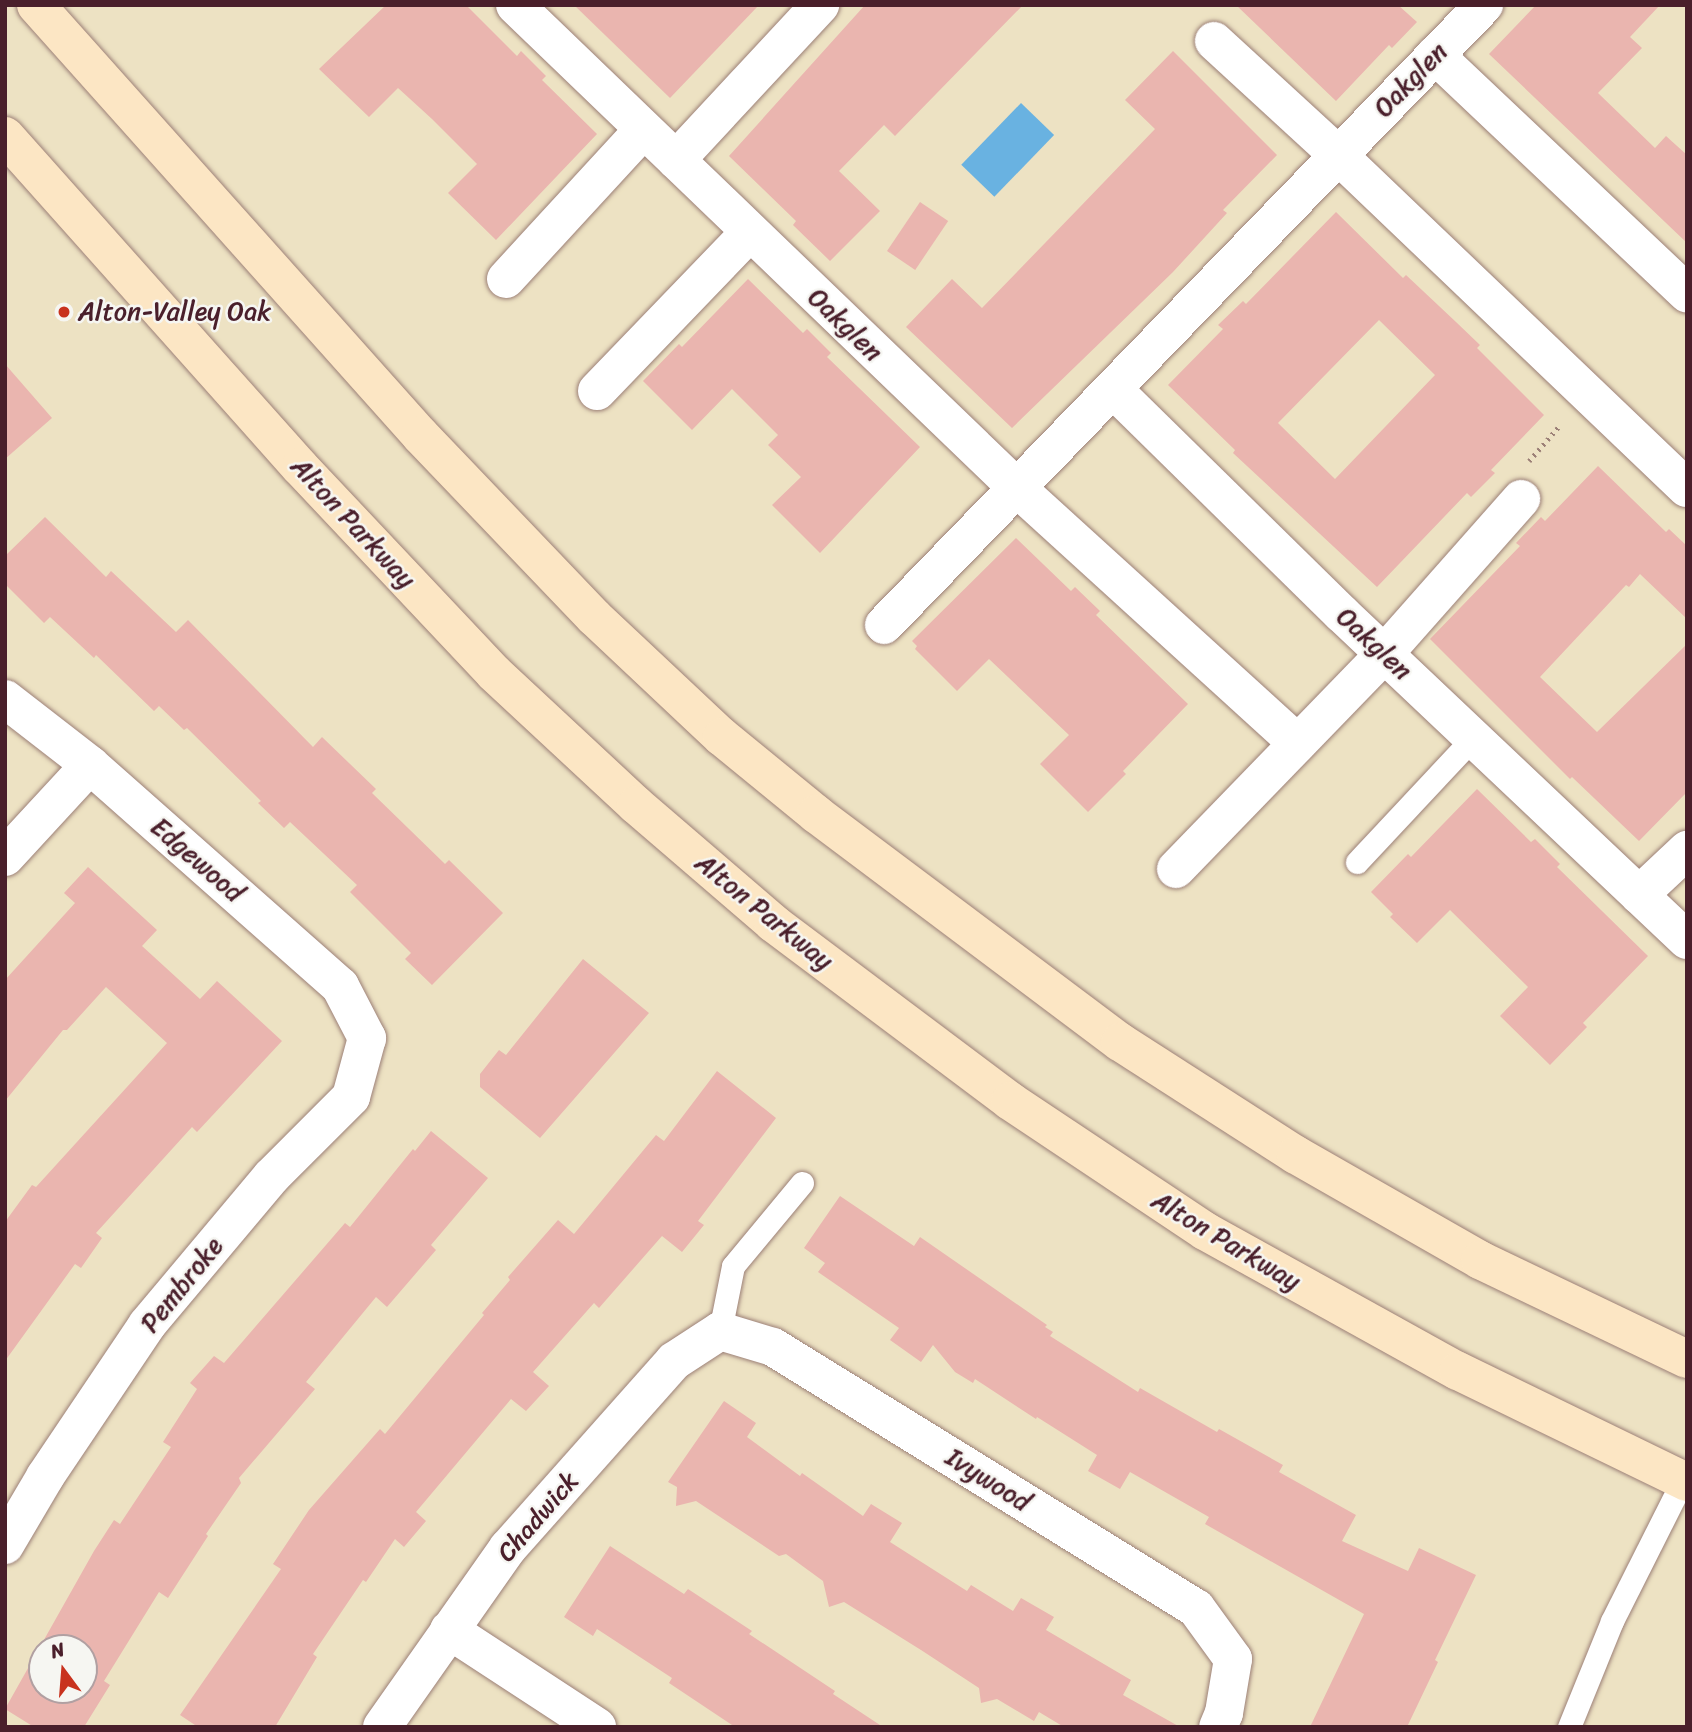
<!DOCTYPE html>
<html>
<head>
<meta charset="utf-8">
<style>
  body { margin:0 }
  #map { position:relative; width:1692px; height:1732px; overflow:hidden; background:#ede2c3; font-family:Sriracha,sans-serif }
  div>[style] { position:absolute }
  .water>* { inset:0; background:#69b2e1; transform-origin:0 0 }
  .building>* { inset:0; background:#eab5af; transform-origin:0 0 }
  .path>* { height:4.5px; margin-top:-2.25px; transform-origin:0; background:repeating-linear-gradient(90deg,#9c8077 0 2px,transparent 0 7px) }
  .roads { filter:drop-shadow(0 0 2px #9c8077) drop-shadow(0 0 2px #9c8077) }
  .service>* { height:23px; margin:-11.5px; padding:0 11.5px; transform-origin:11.5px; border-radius:11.5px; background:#fff }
  .minor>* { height:38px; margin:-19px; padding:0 19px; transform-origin:19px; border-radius:19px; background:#fff }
  .secondary>* { height:38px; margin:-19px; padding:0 19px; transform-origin:19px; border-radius:19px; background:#fce6c4 }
  .dots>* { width:19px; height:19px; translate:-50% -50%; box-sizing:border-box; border:4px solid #f6f6f2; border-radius:50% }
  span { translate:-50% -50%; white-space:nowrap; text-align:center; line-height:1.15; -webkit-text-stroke:5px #f6f6f2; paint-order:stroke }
  .street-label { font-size:26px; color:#4a1f2b }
  .poi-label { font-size:26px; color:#4a1f2b }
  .left { translate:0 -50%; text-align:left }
  .frame { position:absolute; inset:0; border:7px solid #4a1f2b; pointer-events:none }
  .north { position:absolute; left:28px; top:1634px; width:70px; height:70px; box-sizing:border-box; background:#f6f6f2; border:2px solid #b1a0a2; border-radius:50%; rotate:344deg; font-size:19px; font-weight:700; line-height:28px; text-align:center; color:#4a1f2b }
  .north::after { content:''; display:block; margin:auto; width:24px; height:32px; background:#c8321e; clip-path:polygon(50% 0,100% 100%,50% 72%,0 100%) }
</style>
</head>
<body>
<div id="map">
  <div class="water">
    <i style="left:1021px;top:103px;width:46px;height:86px;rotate:44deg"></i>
  </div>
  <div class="building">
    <i style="clip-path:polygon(386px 5px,466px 5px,517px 56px,521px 51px,546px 76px,542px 80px,597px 134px,496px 240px,448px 193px,477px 164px,432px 119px,398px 88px,369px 117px,319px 69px)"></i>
    <i style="clip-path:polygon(574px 5px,759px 5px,670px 98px)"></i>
    <i style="clip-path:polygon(865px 5px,1023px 5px,895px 136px,884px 125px,839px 171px,880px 211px,830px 261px,793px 225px,796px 221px,729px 156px)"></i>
    <i style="clip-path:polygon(1236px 5px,1398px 5px,1417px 22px,1392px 48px,1389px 45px,1336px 101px)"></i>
    <i style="clip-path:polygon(1536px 5px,1660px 5px,1630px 37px,1642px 48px,1598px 93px,1655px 148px,1666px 136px,1687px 155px,1687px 243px,1489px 54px)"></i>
    <i style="clip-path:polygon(1173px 51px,1277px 155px,1223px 210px,1227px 213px,1173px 272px,1012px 428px,906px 327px,952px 279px,982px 308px,1078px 209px,1155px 129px,1125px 100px)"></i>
    <i style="left:920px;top:202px;width:34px;height:59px;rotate:34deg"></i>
    <i style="clip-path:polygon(evenodd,1336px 212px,1403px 278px,1406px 275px,1456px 322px,1480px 345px,1477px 348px,1544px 415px,1491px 470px,1495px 473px,1471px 497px,1467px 493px,1377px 587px,1233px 453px,1235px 450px,1168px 385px,1223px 329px,1218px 325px,1243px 301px,1246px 304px,1336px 212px,1379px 320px,1435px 375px,1335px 479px,1278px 423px,1379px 320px)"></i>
    <i style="clip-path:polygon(748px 279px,803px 333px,807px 329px,831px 353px,827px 357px,920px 447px,820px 553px,772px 505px,801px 477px,768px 445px,778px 435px,732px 389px,692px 430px,643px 381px,679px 344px,682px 347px)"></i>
    <i style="clip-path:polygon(5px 364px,52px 418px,5px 459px)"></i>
    <i style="clip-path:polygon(1598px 466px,1666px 532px,1669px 529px,1687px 546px,1687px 619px,1640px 574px,1629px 587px,1626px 585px,1540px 677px,1597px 732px,1687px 644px,1687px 792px,1639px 841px,1572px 777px,1570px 779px,1430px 639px,1520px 546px,1516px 543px,1541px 517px,1545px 521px)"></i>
    <i style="clip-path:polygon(45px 517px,106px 577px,111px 571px,176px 632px,188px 620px,313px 747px,322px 737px,376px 789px,372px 793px,445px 864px,449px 860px,503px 913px,432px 985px,405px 959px,411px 953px,350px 892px,357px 885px,290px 822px,284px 828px,258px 803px,261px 801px,187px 728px,184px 730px,159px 706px,154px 711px,96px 655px,94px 658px,50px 617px,44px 623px,5px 584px,5px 556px)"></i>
    <i style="clip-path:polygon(1016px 538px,1071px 591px,1075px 587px,1100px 611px,1096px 615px,1188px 704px,1123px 771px,1126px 774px,1088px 812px,1040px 764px,1069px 735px,989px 659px,957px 691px,915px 649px,917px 646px,912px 641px)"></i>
    <i style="clip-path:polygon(1477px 789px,1531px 842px,1535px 839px,1560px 864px,1557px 867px,1648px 956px,1583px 1023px,1587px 1027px,1550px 1065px,1500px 1016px,1528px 987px,1450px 910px,1417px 943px,1390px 917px,1393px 914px,1371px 892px,1408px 854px,1411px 857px)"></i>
    <i style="clip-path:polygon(88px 867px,157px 930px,142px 946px,200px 999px,217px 981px,282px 1041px,197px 1132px,192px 1127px,96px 1233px,102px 1238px,81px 1268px,75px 1264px,5px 1361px,5px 1222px,32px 1185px,36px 1187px,167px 1043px,106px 987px,67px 1030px,63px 1030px,5px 1101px,5px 980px,75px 903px,64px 893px)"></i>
    <i style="clip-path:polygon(583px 959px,649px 1013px,540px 1138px,480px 1087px,480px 1074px,499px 1050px,506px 1055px)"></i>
    <i style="clip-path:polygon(717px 1071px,776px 1118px,698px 1221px,704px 1225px,682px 1252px,662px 1236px,599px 1308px,594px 1303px,533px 1372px,549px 1386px,526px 1411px,511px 1399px,416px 1512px,426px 1521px,404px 1547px,395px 1539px,366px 1582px,363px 1580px,313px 1654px,317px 1657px,275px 1727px,198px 1727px,180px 1715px,281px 1569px,273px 1564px,309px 1510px,380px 1429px,385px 1434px,484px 1315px,482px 1313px,510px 1280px,508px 1277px,558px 1220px,574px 1234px,656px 1135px,664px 1141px)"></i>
    <i style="clip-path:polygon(evenodd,431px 1131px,488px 1178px,431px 1245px,436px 1250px,387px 1307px,376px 1297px,306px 1382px,315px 1389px,239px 1478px,241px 1483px,206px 1534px,208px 1536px,168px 1598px,159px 1592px,104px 1681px,110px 1685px,84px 1727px,34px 1727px,5px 1709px,94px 1551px,114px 1520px,120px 1524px,171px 1447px,163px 1442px,197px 1389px,190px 1383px,214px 1356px,224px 1363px,345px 1223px,350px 1227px,413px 1149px,415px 1151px,431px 1131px,42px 1648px,84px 1648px,84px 1690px,42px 1690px,42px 1648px)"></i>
    <i style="clip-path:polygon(840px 1196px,914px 1246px,920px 1237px,1047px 1325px,1045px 1327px,1053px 1332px,1050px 1336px,1138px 1392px,1140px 1388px,1217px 1432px,1219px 1429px,1283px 1465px,1279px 1472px,1356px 1515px,1342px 1541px,1408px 1571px,1419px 1548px,1476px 1575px,1435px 1660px,1438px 1662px,1407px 1727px,1310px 1727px,1364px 1614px,1205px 1524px,1209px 1517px,1130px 1472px,1120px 1489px,1088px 1471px,1097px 1455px,1037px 1417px,1036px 1419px,975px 1379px,973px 1383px,955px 1372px,933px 1345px,921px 1362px,890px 1340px,899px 1328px,818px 1272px,825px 1263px,804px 1248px)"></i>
    <i style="clip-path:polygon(724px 1401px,756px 1423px,747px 1437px,800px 1476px,802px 1473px,863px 1516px,871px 1504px,902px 1523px,890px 1542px,967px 1591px,971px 1585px,1013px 1611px,1021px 1598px,1054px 1617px,1046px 1630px,1131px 1680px,1123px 1695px,1180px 1727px,1064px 1727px,1039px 1712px,1034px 1721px,997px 1699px,981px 1703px,979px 1688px,921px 1650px,844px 1602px,829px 1607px,823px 1581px,786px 1554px,779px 1556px,696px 1501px,676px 1506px,677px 1487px,668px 1482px)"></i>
    <i style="clip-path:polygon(610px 1546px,684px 1594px,688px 1589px,752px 1631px,749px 1634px,835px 1691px,833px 1694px,883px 1727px,735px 1727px,669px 1683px,672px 1678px,597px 1629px,593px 1636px,564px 1617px)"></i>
  </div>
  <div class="path">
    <i style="left:1529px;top:461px;width:48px;rotate:-49.3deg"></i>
  </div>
  <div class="roads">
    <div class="service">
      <i style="left:1357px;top:862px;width:170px;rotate:-46.9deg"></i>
      <i style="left:720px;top:1331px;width:66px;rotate:-78.7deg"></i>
      <i style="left:733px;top:1266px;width:108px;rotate:-50.3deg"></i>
      <i style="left:1569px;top:1727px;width:114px;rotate:-67.9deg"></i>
      <i style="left:1612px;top:1621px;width:158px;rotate:-63.3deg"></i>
    </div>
    <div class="minor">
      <i style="left:515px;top:5px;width:697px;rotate:43.89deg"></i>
      <i style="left:1017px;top:488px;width:379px;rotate:42.3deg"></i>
      <i style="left:1214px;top:41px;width:168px;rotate:42.6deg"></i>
      <i style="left:1338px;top:155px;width:482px;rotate:43.7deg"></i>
      <i style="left:1435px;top:55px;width:347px;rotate:43.4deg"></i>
      <i style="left:676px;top:160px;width:212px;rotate:-47.1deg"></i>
      <i style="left:506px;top:279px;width:202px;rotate:-47.4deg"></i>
      <i style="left:1113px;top:389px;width:320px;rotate:44.5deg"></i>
      <i style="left:1341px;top:613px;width:476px;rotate:43.4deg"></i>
      <i style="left:597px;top:391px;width:219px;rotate:-46.1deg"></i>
      <i style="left:884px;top:625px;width:863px;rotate:-45.94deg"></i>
      <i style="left:5px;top:699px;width:108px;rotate:37.8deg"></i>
      <i style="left:90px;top:765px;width:334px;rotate:41.5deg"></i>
      <i style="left:340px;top:986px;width:59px;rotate:62.6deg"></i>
      <i style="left:367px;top:1038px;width:61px;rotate:105.2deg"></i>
      <i style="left:351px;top:1097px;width:113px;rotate:135deg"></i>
      <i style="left:271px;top:1177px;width:193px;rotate:130deg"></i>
      <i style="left:147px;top:1325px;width:183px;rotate:123.9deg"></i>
      <i style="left:45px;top:1477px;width:79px;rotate:120.5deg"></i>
      <i style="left:5px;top:857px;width:125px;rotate:-47.3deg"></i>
      <i style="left:1176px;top:869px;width:299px;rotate:-45.9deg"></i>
      <i style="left:1384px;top:654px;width:207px;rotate:-48.5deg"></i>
      <i style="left:1639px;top:895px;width:66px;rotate:-43.2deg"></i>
      <i style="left:449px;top:1630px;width:177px;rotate:33.2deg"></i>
      <i style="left:382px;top:1727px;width:219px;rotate:-54.9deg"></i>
      <i style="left:508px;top:1548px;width:250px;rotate:-48.4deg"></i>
      <i style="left:674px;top:1361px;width:55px;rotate:-33.1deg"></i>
      <i style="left:720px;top:1331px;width:55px;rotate:16.8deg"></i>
      <i style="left:773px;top:1347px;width:497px;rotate:31.7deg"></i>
      <i style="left:1196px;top:1608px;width:63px;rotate:54deg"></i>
      <i style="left:1233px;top:1659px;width:55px;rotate:99.5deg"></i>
      <i style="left:1224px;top:1713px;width:15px;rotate:113deg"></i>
    </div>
    <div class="secondary">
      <i style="left:36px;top:5px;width:577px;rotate:48.23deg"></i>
      <i style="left:420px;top:435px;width:252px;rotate:46.3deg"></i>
      <i style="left:594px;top:617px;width:175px;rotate:43.2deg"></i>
      <i style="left:722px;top:737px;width:122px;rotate:39.3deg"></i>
      <i style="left:816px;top:814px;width:380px;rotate:36.9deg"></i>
      <i style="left:1120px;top:1042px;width:209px;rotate:32.7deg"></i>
      <i style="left:1296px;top:1155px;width:212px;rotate:29.7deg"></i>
      <i style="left:1480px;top:1260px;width:229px;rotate:25.6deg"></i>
      <i style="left:5px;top:136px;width:443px;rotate:48.3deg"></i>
      <i style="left:300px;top:467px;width:283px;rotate:46.7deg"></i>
      <i style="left:494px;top:673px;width:194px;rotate:42.9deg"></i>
      <i style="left:636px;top:805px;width:181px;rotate:40.7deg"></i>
      <i style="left:773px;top:923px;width:296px;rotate:36.9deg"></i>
      <i style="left:1010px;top:1101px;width:234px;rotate:33.7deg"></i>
      <i style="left:1205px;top:1231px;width:289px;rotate:29deg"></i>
      <i style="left:1458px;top:1371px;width:254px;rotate:25.9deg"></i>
    </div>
  </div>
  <div class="dots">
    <i style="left:64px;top:312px;background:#c8321e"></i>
  </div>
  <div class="street-label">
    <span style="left:1411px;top:80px;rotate:-46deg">Oakglen</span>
    <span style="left:845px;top:325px;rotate:44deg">Oakglen</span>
    <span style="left:353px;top:523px;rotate:47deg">Alton Parkway</span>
    <span style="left:1374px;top:644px;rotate:43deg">Oakglen</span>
    <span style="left:197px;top:860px;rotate:41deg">Edgewood</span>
    <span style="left:764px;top:912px;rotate:39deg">Alton Parkway</span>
    <span style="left:1226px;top:1241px;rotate:31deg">Alton Parkway</span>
    <span style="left:182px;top:1285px;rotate:-51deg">Pembroke</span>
    <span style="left:988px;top:1480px;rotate:32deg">Ivywood</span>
    <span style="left:538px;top:1517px;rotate:-49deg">Chadwick</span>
  </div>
  <div class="poi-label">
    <span class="left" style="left:78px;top:312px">Alton-Valley Oak</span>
  </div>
  <div class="frame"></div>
  <div class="north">N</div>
</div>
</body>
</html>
